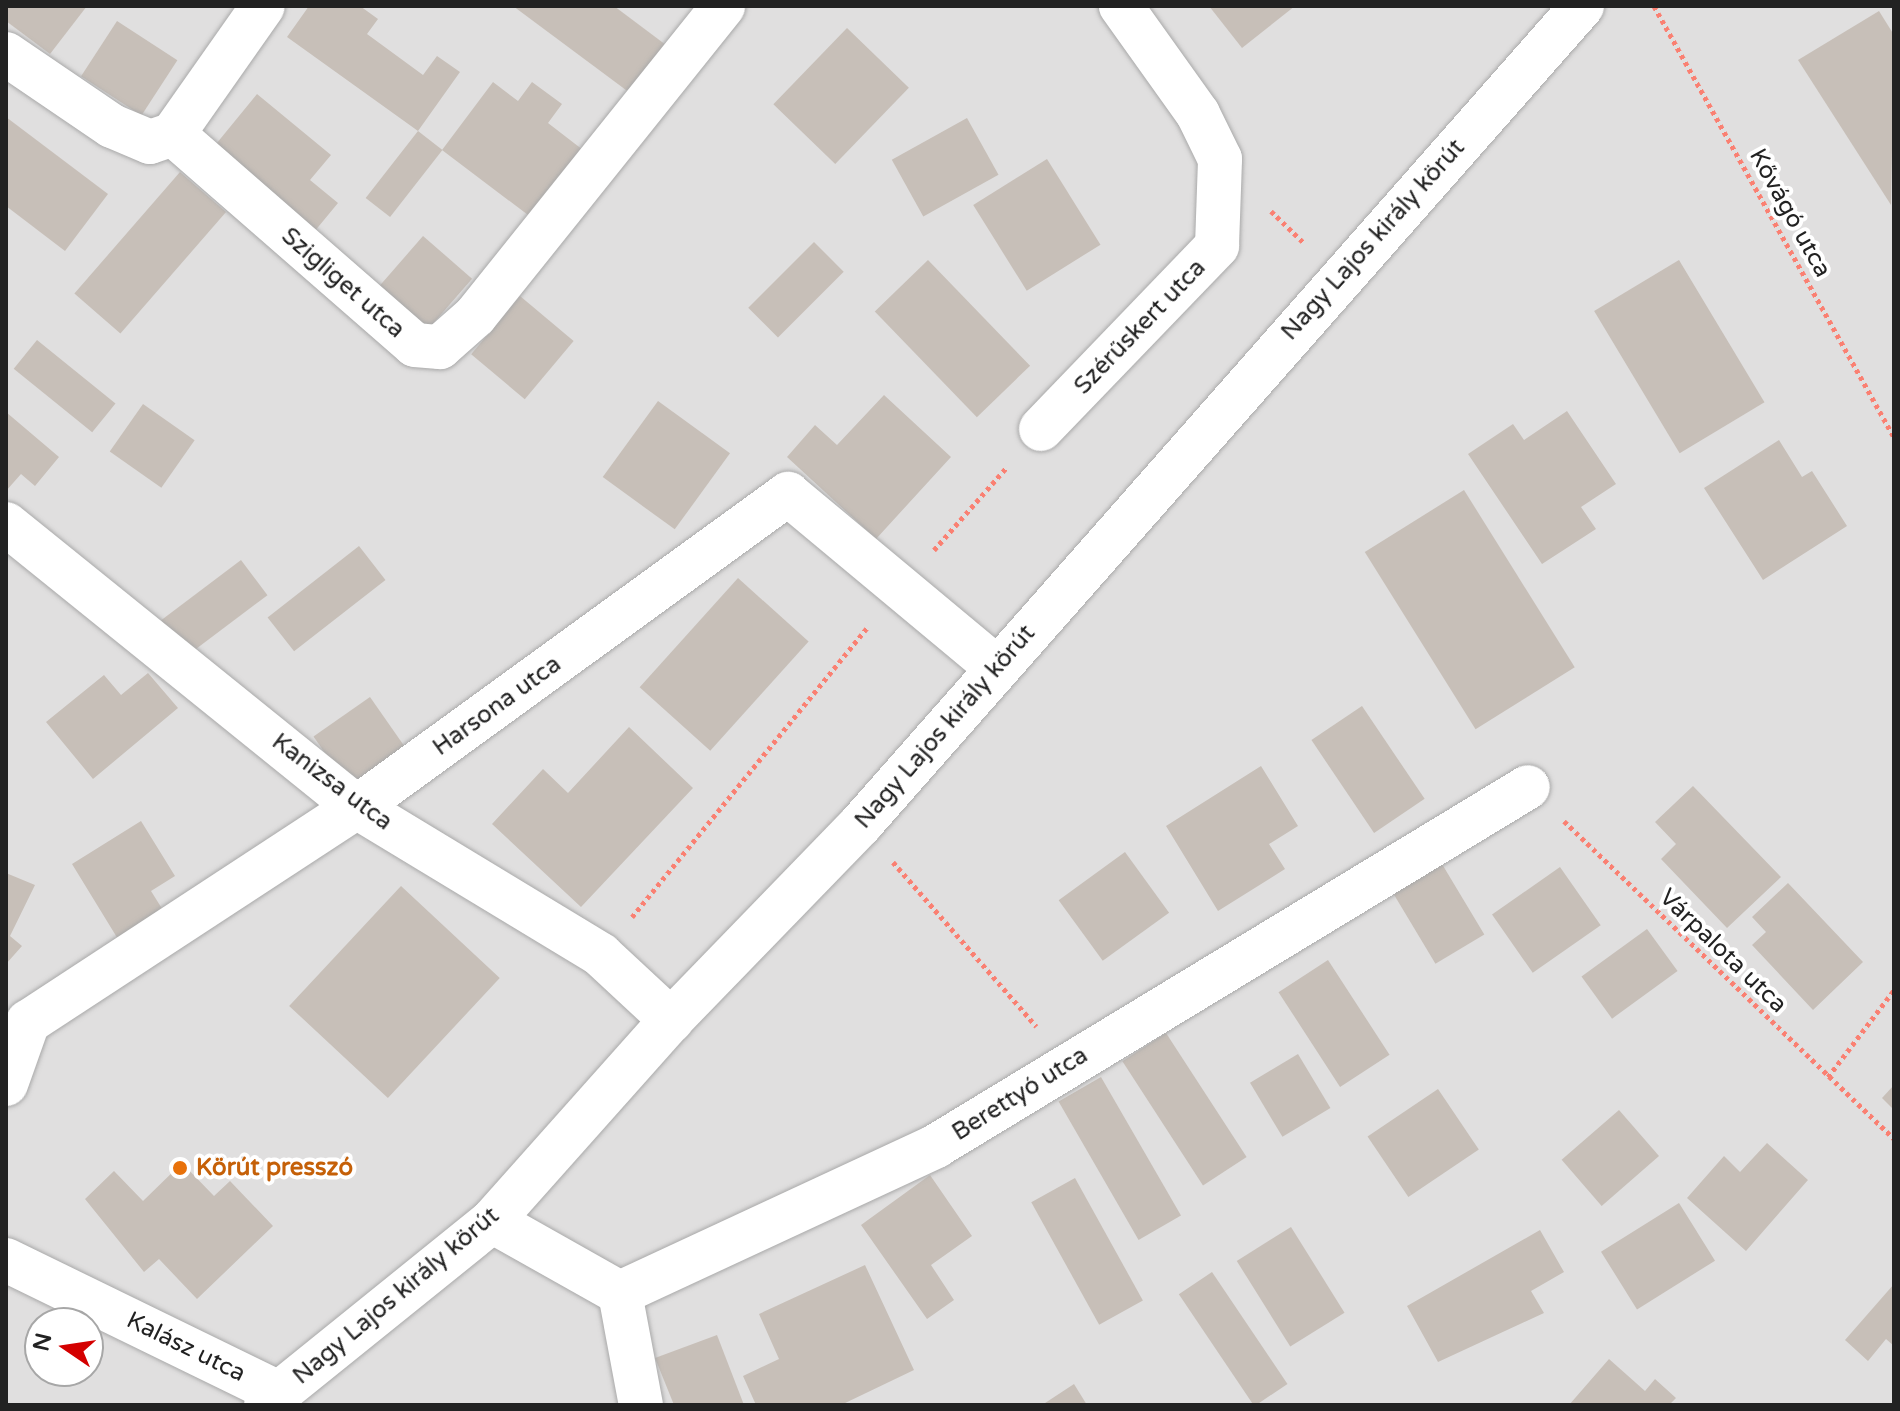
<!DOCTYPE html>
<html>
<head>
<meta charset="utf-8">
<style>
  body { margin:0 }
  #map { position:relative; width:1900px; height:1411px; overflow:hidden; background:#f2efe9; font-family:"Varela Round",sans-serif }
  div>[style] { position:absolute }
  .residential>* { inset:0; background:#e0dfdf }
  .building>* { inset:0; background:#c7bfb8; transform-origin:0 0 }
  .path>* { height:5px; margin-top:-2.5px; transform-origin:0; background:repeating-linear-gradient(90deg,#fa8072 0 4px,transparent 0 8px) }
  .roads { filter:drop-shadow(0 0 2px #a9a9a9) drop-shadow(0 0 2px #a9a9a9) }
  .minor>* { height:44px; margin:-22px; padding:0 22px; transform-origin:22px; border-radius:22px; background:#fff }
  .tertiary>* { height:44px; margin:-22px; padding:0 22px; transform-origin:22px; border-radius:22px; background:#fff }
  .dots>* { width:22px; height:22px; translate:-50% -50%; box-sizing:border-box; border:4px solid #fff; border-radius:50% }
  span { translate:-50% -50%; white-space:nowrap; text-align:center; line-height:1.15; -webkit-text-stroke:8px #fff; paint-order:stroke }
  .street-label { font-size:24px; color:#222 }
  .food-label { font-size:24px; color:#c56008; font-weight:700 }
  .left { translate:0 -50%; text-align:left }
  .frame { position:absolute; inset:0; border:8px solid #222; pointer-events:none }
  .north { position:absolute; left:24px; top:1307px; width:80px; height:80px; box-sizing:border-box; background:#fff; border:2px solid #a7a7a7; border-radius:50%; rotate:283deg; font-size:22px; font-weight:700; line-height:32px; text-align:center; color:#222 }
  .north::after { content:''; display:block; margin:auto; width:28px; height:36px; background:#d40000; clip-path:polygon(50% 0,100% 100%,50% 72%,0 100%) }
</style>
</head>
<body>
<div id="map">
  <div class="residential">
    <i style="clip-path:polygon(evenodd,6px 6px,1894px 6px,1894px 1405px,6px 1405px,6px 6px,40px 1323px,88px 1323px,88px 1371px,40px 1371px,40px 1323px)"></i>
  </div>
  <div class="building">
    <i style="clip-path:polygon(6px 6px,87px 6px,50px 54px,6px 21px)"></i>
    <i style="clip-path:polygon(309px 6px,360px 6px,378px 19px,367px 34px,423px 75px,437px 56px,460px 72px,418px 131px,287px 37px)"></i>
    <i style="clip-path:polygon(513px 6px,614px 6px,666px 45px,630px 93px)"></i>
    <i style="clip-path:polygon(1209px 6px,1295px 6px,1242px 48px)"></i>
    <i style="clip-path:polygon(1879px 11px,1894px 35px,1891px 205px,1798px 60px)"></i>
    <i style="left:117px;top:21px;width:72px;height:66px;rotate:33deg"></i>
    <i style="left:847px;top:28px;width:86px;height:106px;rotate:44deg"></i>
    <i style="clip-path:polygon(493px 82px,518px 101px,532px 82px,562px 104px,548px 123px,583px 150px,532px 218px,442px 150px)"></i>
    <i style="clip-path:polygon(257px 94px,331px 155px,310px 180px,338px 203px,314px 232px,212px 149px)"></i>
    <i style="clip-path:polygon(6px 117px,108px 194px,65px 251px,6px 206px)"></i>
    <i style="left:967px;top:118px;width:65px;height:86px;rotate:61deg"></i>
    <i style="left:418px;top:131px;width:31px;height:85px;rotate:38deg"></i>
    <i style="left:1047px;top:159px;width:101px;height:87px;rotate:58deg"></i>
    <i style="left:180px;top:172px;width:61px;height:161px;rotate:41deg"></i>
    <i style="left:423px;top:236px;width:65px;height:68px;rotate:41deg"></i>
    <i style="left:814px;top:242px;width:42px;height:93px;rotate:45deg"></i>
    <i style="left:928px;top:260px;width:147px;height:74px;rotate:46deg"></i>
    <i style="left:1679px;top:260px;width:166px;height:99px;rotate:59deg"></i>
    <i style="left:520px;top:296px;width:70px;height:76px;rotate:40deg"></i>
    <i style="left:37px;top:340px;width:101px;height:37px;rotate:39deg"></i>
    <i style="clip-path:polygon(884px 395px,951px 457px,876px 539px,787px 457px,815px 425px,837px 445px)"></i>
    <i style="left:658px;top:401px;width:89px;height:94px;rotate:36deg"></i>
    <i style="left:143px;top:404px;width:63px;height:58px;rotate:35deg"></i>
    <i style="clip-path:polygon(1567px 411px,1616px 484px,1581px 507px,1596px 529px,1542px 564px,1468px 454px,1513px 424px,1524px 440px)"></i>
    <i style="clip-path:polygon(6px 412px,59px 457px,35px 486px,21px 474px,6px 491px)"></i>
    <i style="clip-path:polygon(1779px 440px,1802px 477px,1812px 471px,1847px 526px,1763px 580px,1704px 488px)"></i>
    <i style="left:1464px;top:490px;width:209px;height:117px;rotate:58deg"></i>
    <i style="left:359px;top:546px;width:43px;height:116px;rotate:52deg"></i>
    <i style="left:241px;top:560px;width:44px;height:100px;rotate:53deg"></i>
    <i style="left:738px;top:578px;width:95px;height:147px;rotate:42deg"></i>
    <i style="clip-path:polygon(148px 673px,178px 708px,93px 779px,46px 722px,104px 675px,121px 695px)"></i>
    <i style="left:370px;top:697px;width:67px;height:69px;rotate:55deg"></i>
    <i style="left:1362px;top:706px;width:112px;height:61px;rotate:56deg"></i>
    <i style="clip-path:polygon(629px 727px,693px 788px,581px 907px,492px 824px,543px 769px,568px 793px)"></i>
    <i style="clip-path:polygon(1261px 766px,1298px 826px,1269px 844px,1285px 869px,1218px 911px,1166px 826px)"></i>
    <i style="clip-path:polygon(1693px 786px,1781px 877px,1727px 928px,1661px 859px,1676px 844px,1655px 822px)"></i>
    <i style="clip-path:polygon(141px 821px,175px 876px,151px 891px,166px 915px,121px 944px,72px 864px)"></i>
    <i style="left:1125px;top:852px;width:75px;height:82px;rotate:54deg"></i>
    <i style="left:1439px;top:859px;width:88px;height:57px;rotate:59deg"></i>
    <i style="left:1560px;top:867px;width:71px;height:83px;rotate:55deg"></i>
    <i style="clip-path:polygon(6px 873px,35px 885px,10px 936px,22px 946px,6px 964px)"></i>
    <i style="clip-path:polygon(1788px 883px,1863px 962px,1813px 1010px,1752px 945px,1766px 932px,1752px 917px)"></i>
    <i style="left:401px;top:886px;width:135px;height:164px;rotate:43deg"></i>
    <i style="left:1647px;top:929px;width:52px;height:81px;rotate:54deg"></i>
    <i style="left:1328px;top:960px;width:113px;height:59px;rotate:57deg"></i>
    <i style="left:1166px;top:1033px;width:148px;height:52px;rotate:57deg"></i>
    <i style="left:1298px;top:1054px;width:63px;height:56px;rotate:59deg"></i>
    <i style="left:1101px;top:1077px;width:160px;height:49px;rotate:60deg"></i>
    <i style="clip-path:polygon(1894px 1085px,1894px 1110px,1882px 1098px)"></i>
    <i style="left:1438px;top:1089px;width:73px;height:85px;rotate:56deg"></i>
    <i style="left:1619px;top:1110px;width:61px;height:76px;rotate:49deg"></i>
    <i style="clip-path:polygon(1767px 1143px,1808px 1180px,1746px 1251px,1687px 1198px,1724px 1156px,1740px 1172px)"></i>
    <i style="clip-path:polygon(182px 1163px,214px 1196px,230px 1181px,273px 1226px,197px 1299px,159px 1259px,144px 1272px,85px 1199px,114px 1171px,143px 1201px)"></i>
    <i style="clip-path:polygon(930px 1175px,972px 1236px,931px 1265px,954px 1300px,927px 1319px,861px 1225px)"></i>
    <i style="left:1075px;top:1178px;width:140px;height:50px;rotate:61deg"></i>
    <i style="left:1679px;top:1203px;width:68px;height:92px;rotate:58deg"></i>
    <i style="left:1291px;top:1227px;width:101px;height:64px;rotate:58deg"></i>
    <i style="clip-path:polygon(1540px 1230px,1564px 1272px,1531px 1291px,1544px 1313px,1438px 1362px,1407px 1306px)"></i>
    <i style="clip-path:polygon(865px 1265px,914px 1370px,841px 1405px,756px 1405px,743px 1376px,779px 1359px,759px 1314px)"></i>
    <i style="left:1212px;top:1272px;width:135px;height:40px;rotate:56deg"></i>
    <i style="clip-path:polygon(1894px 1284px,1894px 1346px,1886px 1339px,1868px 1361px,1845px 1340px)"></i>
    <i style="clip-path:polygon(717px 1335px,744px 1405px,674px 1405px,655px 1358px)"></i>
    <i style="clip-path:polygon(1609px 1359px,1645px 1391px,1655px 1379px,1676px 1398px,1669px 1405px,1569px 1405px)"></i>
    <i style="clip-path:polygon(1074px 1384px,1087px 1405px,1042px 1405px)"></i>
  </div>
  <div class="path">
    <i style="left:1654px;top:6px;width:493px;rotate:60.9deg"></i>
    <i style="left:1271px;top:211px;width:46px;rotate:44.1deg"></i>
    <i style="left:934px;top:550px;width:111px;rotate:-48.7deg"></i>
    <i style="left:1564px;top:821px;width:458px;rotate:43.9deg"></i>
    <i style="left:893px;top:862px;width:218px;rotate:48.9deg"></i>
    <i style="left:632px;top:917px;width:374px;rotate:-50.9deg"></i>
    <i style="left:1828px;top:1077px;width:109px;rotate:-52.8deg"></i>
  </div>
  <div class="roads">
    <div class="minor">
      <i style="left:6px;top:54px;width:128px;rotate:34.2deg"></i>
      <i style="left:112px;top:126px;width:41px;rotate:22.8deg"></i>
      <i style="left:150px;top:142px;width:24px;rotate:-19deg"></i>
      <i style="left:173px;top:134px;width:321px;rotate:41.1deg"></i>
      <i style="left:415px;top:345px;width:25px;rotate:5deg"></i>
      <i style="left:440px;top:347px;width:47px;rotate:-41.5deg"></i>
      <i style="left:475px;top:316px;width:397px;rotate:-51.3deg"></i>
      <i style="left:173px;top:134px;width:156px;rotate:-54.9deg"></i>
      <i style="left:1041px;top:429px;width:254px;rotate:-46.1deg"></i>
      <i style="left:1217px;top:246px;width:87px;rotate:-88deg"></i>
      <i style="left:1220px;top:159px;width:50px;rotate:-116.1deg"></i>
      <i style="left:1198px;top:114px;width:133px;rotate:-125.5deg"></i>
      <i style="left:6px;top:524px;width:451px;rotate:38.9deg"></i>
      <i style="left:357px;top:807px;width:285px;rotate:31.2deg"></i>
      <i style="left:601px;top:955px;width:96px;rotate:42.9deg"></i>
      <i style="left:6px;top:1084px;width:66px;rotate:-70.5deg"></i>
      <i style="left:28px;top:1022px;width:393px;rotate:-33.2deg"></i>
      <i style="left:357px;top:807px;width:533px;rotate:-35.99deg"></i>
      <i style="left:788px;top:494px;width:272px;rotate:39.8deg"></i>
      <i style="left:492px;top:1221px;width:147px;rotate:29.4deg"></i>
      <i style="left:620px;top:1293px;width:349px;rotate:-24.9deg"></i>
      <i style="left:936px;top:1146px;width:692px;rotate:-31.23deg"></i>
      <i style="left:6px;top:1260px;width:304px;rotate:26deg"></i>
      <i style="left:279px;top:1393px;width:274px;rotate:-38.9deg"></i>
      <i style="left:492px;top:1221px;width:269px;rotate:-48.3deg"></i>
      <i style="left:671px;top:1020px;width:272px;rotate:-45.9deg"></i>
      <i style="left:860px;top:825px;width:1092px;rotate:-48.6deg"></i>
      <i style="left:620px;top:1293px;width:114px;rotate:79.4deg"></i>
    </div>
    <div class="tertiary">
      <i style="left:266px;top:1405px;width:18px;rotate:-43deg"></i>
    </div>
  </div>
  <div class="dots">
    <i style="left:180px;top:1168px;background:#e8710a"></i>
  </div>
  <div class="street-label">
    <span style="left:1790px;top:213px;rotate:61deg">Kővágó utca</span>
    <span style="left:1373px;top:240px;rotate:-48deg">Nagy Lajos király körút</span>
    <span style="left:343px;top:283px;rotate:41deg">Szigliget utca</span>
    <span style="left:1140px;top:327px;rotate:-46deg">Szérűskert utca</span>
    <span style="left:497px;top:706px;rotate:-36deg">Harsona utca</span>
    <span style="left:945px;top:727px;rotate:-49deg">Nagy Lajos király körút</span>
    <span style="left:332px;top:782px;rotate:37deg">Kanizsa utca</span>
    <span style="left:1723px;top:951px;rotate:44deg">Várpalota utca</span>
    <span style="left:1020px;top:1094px;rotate:-32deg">Berettyó utca</span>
    <span style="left:396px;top:1296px;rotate:-40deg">Nagy Lajos király körút</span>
    <span style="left:186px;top:1347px;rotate:26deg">Kalász utca</span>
  </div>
  <div class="food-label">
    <span class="left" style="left:196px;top:1168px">Körút presszó</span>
  </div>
  <div class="frame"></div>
  <div class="north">N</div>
</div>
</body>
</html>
